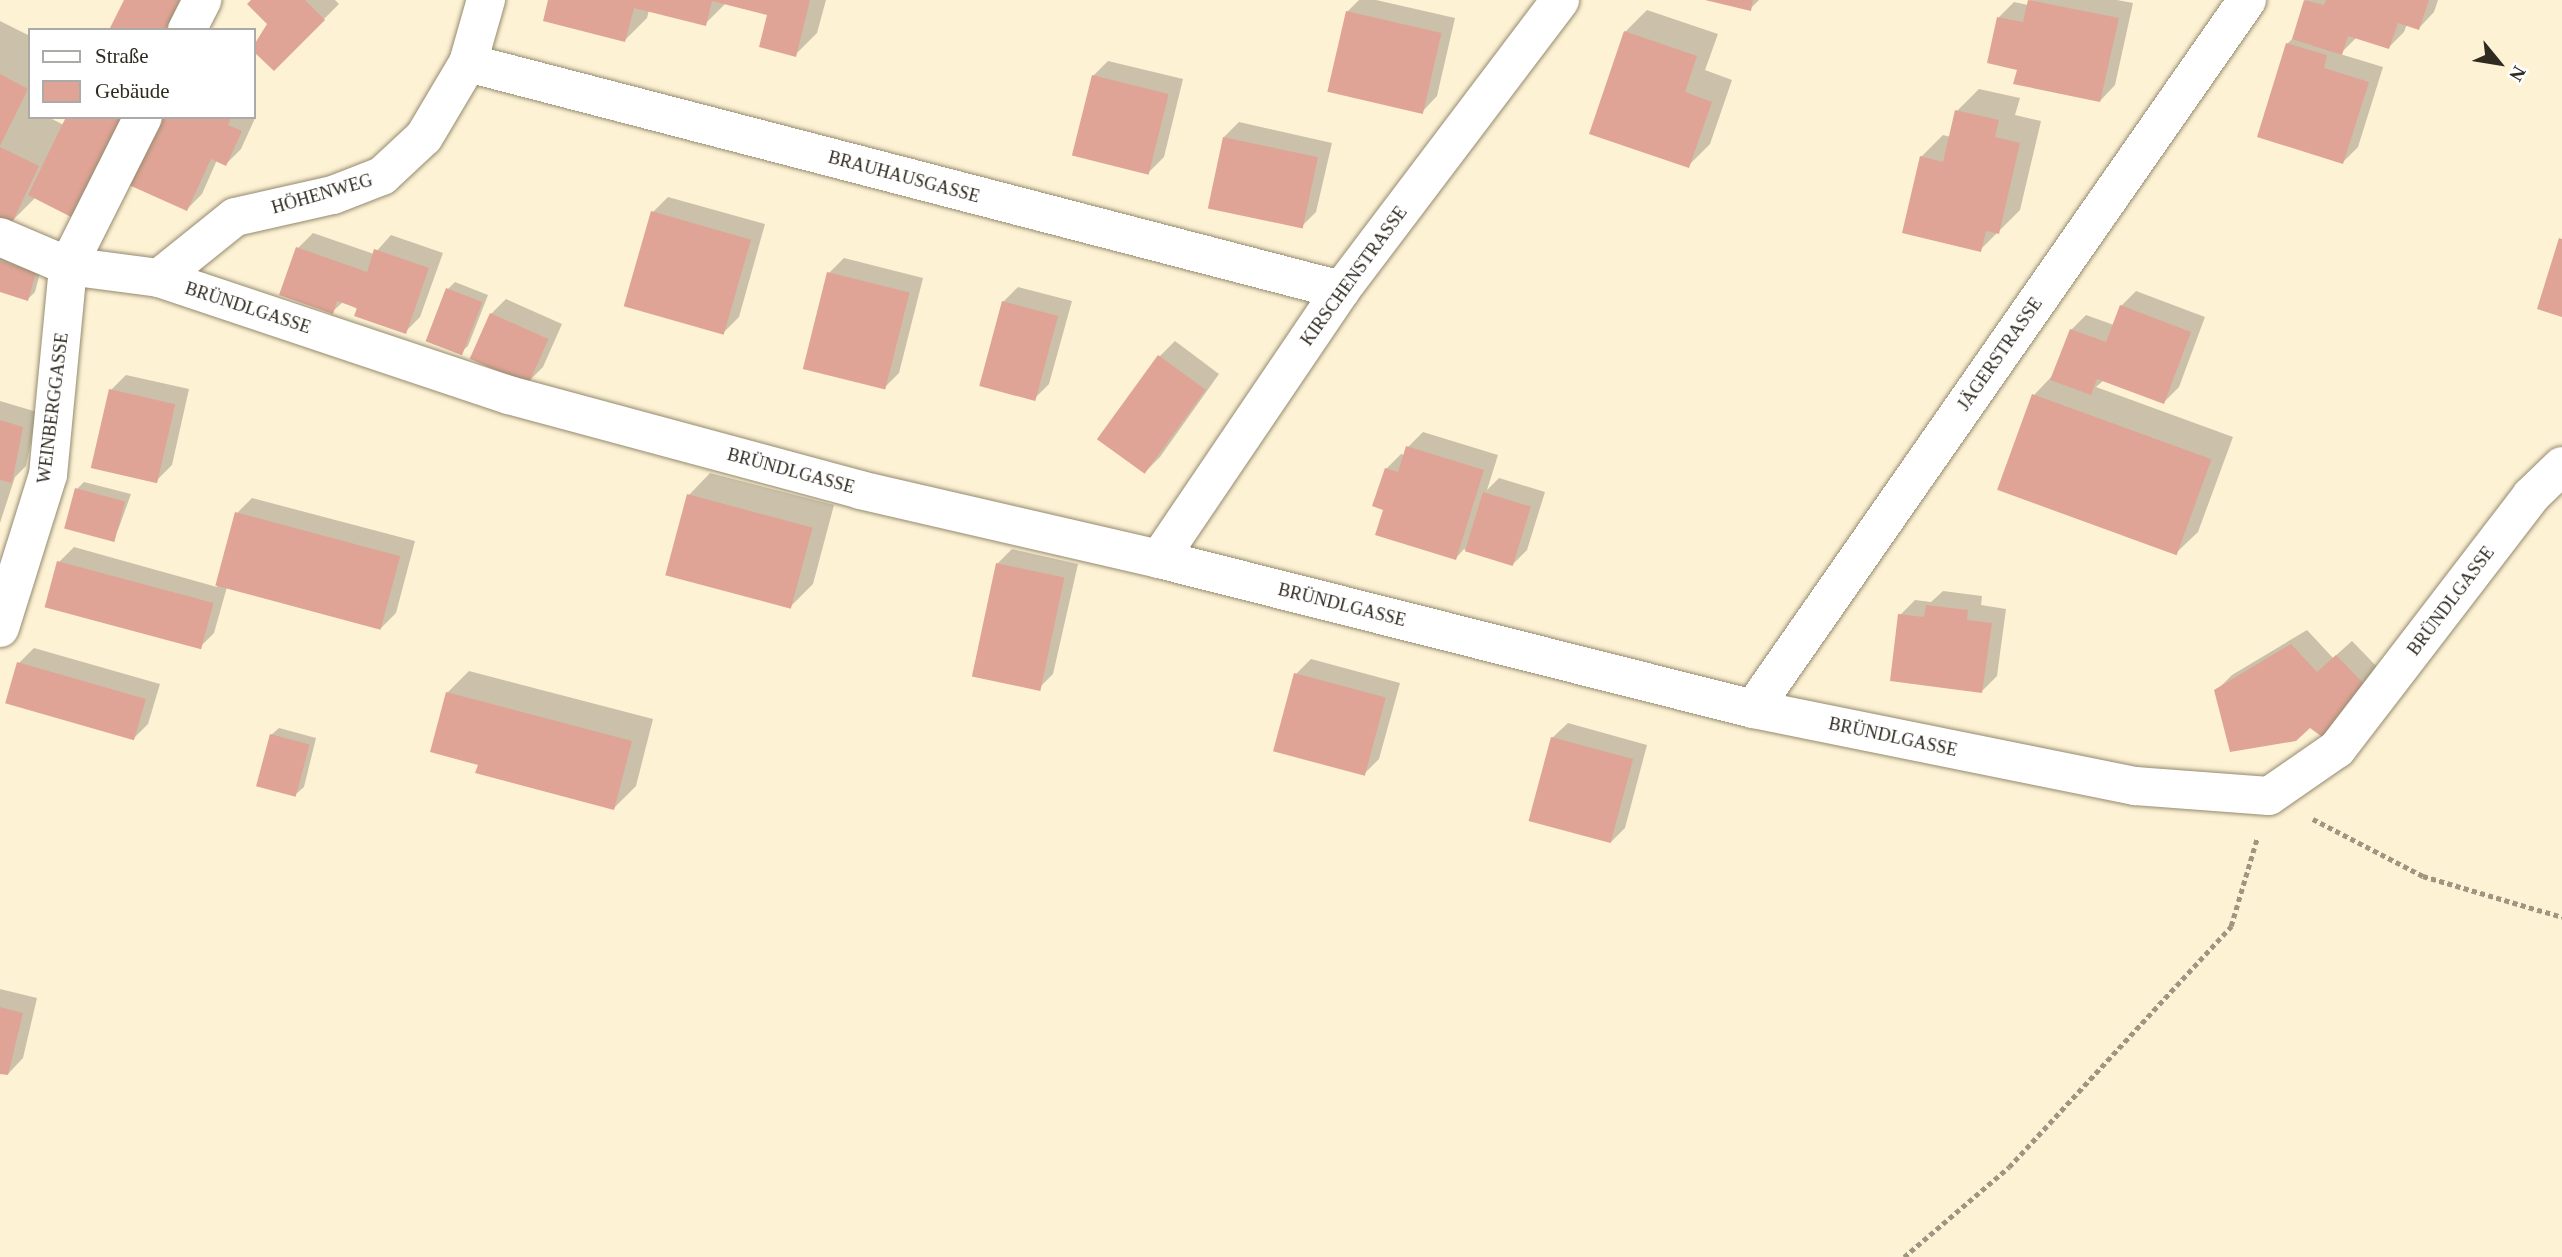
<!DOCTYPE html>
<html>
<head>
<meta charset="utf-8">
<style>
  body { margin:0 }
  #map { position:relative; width:2562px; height:1257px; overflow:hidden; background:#fef2d5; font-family:Georgia,serif }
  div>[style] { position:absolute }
  .shadow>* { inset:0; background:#0003 }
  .building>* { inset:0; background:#dfa496; transform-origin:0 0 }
  .path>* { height:4.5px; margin-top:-2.25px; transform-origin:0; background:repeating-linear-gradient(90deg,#9e9681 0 5px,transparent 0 8.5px) }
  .roads { filter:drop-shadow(0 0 2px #948a6f) drop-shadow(0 0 2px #948a6f) }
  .minor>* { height:38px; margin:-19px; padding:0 19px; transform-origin:19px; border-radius:19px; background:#fff }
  span { translate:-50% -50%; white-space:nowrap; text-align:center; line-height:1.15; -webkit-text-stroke:7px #fff; paint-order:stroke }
  .street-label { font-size:18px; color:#302b20 }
  .legend { position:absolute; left:28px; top:28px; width:228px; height:91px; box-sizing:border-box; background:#fff; border:2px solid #acaaa6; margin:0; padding:9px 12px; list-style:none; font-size:21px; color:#302b20 }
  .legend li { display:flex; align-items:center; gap:14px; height:35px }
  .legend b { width:35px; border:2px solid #acaaa6 }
  .north { position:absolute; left:2464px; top:28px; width:70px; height:70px; -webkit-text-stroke:5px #fff; paint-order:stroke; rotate:120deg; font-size:19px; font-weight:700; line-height:28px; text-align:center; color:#302b20 }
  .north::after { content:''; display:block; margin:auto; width:24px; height:32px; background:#302b20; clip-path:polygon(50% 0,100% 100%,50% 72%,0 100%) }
</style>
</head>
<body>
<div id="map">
  <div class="shadow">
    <i style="clip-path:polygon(253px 0,335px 0,339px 4px,274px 69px,254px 50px,269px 24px)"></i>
    <i style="clip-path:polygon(550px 0,826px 0,817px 33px,795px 55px,769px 14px,726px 3px,705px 24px,649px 10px,647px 18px,625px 40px)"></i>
    <i style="clip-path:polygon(1359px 0,1376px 0,1455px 18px,1437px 96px,1422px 112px,1347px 12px)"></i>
    <i style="clip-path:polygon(1708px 0,1759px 0,1750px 9px)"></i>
    <i style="clip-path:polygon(2030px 0,2117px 0,2133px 3px,2115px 85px,2100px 101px,2019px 68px,1999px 17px,2014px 2px,2028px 5px)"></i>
    <i style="clip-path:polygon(2306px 0,2438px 0,2434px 12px,2419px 28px,2407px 24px,2404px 32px,2389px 47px,2357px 37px,2340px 54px,2383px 67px,2358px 147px,2343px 162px,2287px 44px,2294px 37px)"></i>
    <i style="clip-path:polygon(1647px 10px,1718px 34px,1705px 70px,1732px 80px,1710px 144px,1688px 166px,1625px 32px)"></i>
    <i style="clip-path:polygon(0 21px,30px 36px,30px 117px,48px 117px,64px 125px,36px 197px,10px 223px,0 218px)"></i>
    <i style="clip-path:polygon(1108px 61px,1183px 79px,1164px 157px,1149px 172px,1093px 76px)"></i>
    <i style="clip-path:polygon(1979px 89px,2020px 98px,2015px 115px,2041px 121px,2020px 210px,1980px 250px,1921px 157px,1943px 135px,1951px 137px,1957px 111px)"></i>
    <i style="clip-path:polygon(254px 115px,256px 116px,241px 149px,226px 164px,217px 160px,202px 194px,187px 209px,161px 117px)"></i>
    <i style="clip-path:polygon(1239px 122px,1332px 143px,1316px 212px,1301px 227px,1224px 137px)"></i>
    <i style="clip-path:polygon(668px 197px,765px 224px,739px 317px,724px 332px,653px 212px)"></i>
    <i style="clip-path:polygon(313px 233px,374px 254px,391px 235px,443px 253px,420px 317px,405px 332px,343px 302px,332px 312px,298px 248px)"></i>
    <i style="clip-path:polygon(0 251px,42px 265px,35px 292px,28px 299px,0 291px)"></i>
    <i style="clip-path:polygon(844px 258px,923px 278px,899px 373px,884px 388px,829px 273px)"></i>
    <i style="clip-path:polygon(455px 282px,488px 295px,468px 346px,460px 353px,448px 289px)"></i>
    <i style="clip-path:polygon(1018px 287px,1072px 301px,1049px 384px,1034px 399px,1003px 302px)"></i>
    <i style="clip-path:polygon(2136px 291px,2205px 317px,2179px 387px,2164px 402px,2104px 380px,2096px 387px,2233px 437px,2198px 532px,2176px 553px,2034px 395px,2054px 374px,2071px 330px,2086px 315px,2114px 325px,2121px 306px)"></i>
    <i style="clip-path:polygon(506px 299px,562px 324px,543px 367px,528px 382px,491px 314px)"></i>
    <i style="clip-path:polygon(1175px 341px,1219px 374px,1160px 457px,1145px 472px,1160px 356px)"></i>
    <i style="clip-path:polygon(126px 375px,189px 389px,172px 465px,157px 480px,111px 390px)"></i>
    <i style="clip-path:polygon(0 401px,37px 412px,26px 466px,15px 477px,0 523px)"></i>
    <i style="clip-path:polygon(1423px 432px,1498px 455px,1487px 490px,1499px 478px,1545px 492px,1527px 550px,1512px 565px,1464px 549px,1456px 558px,1385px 509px,1386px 469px,1401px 454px,1405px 455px,1408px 447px)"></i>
    <i style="clip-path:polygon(710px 473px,834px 505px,813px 584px,791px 606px,689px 495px)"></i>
    <i style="clip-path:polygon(84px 482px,131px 494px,118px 530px,111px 537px,77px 489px)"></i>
    <i style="clip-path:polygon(252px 498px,415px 541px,396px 613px,381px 628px,227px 587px,214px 633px,199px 648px,59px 562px,74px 547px,217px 587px,237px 513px)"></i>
    <i style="clip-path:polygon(1012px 549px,1078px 564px,1053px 674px,1038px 689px,997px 564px)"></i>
    <i style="clip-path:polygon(1943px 591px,1982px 596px,1981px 605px,2006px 609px,1997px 676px,1982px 691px,1900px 615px,1915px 600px,1931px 602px)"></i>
    <i style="clip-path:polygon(2307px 630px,2333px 658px,2352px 641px,2383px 673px,2310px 726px,2216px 691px,2232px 675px)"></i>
    <i style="clip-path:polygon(34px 648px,160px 684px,148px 724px,133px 739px,19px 663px)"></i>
    <i style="clip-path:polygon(1311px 659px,1400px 683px,1379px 759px,1364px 774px,1296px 674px)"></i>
    <i style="clip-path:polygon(469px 671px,653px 719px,636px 786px,614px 808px,480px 764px,447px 693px)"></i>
    <i style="clip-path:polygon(1568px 723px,1647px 745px,1625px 828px,1610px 843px,1552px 738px)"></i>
    <i style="clip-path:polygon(279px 728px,316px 738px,304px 787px,296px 794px,271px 735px)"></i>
    <i style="clip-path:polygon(0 989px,37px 998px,23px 1058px,8px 1074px,0 1072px)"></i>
  </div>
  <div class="building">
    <i style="clip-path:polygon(124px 0,180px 0,166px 30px,109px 30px)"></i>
    <i style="clip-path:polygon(251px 0,305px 0,325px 20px,274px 71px,254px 52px,254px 45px,267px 24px,247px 4px)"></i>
    <i style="clip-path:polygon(548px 0,810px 0,796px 57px,759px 47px,767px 15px,712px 1px,706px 26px,634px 8px,625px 42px,543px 21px)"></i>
    <i style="clip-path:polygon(1705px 0,1753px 0,1751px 11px)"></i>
    <i style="clip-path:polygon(2028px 0,2119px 18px,2100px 102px,2013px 84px,2017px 70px,1987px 63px,1997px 17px,2023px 22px)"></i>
    <i style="clip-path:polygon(2304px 0,2324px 5px,2326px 0,2429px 0,2419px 30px,2398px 23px,2389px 49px,2348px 36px,2342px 55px,2292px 39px)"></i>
    <i style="left:1346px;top:11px;width:98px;height:83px;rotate:13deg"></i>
    <i style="clip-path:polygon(1624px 31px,1697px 56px,1685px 92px,1712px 102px,1689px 168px,1589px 134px)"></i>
    <i style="clip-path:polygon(2286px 43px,2327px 55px,2324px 68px,2369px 82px,2343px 164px,2257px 137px)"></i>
    <i style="clip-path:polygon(0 74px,28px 89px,0 146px)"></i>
    <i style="left:1092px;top:75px;width:79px;height:83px;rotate:14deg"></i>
    <i style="clip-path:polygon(1955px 110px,1999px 120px,1995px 137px,2020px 143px,1999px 234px,1986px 231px,1981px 252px,1902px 233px,1920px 156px,1943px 162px)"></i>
    <i style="clip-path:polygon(66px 117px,123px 117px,73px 218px,28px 195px)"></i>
    <i style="clip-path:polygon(159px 117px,231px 117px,228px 125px,242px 131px,226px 166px,211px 159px,187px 211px,129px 185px)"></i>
    <i style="left:1223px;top:137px;width:97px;height:73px;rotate:12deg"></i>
    <i style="clip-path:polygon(0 147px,39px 166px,11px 225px,0 220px)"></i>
    <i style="left:651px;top:211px;width:104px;height:99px;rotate:16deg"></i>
    <i style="clip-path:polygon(2559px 238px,2562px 239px,2562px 317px,2537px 309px)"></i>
    <i style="clip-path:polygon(296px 247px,367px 272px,374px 249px,429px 268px,406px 334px,354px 316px,357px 308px,337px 301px,333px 314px,279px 295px)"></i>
    <i style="clip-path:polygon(0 261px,36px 272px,28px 301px,0 292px)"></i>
    <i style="left:827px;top:272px;width:85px;height:100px;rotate:14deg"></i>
    <i style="left:446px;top:288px;width:39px;height:57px;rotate:21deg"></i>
    <i style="left:1002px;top:301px;width:58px;height:88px;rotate:15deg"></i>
    <i style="clip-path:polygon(2120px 305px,2191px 332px,2164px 404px,2097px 379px,2091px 395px,2050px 380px,2070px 329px,2106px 342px)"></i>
    <i style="left:490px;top:313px;width:64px;height:50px;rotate:24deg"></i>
    <i style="left:1158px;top:355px;width:59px;height:104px;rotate:36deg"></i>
    <i style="left:109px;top:389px;width:68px;height:81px;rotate:13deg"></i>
    <i style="left:2032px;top:394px;width:191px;height:102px;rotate:20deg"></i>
    <i style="clip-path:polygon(0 420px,23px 427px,12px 483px,0 480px)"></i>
    <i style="clip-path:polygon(1406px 446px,1484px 470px,1456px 560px,1375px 535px,1383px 510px,1372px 506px,1385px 468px,1398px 472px)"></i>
    <i style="left:75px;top:488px;width:52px;height:42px;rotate:15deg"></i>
    <i style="left:1483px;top:492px;width:50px;height:62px;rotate:17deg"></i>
    <i style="left:687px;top:494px;width:130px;height:84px;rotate:15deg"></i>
    <i style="left:235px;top:512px;width:171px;height:76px;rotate:15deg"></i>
    <i style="left:57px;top:561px;width:162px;height:48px;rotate:15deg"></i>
    <i style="left:996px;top:563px;width:70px;height:116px;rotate:12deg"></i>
    <i style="clip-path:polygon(1926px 605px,1968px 610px,1967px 620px,1992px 623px,1982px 693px,1890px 681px,1898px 614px,1924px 617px)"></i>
    <i style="clip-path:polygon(2291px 644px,2317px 672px,2336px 655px,2369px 689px,2325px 739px,2310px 728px,2296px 741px,2230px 752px,2214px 690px)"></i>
    <i style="left:17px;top:662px;width:134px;height:43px;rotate:16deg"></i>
    <i style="left:1294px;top:673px;width:95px;height:81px;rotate:15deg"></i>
    <i style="clip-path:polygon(446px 692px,632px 741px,614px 810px,475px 773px,478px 765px,430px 752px)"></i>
    <i style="left:270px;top:734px;width:41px;height:54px;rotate:15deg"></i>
    <i style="left:1551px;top:737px;width:85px;height:87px;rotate:15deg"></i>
    <i style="clip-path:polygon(0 1007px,23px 1013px,8px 1075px,0 1074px)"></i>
  </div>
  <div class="path">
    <i style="left:2313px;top:819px;width:124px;rotate:27.4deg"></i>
    <i style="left:2423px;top:876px;width:145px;rotate:16.4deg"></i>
    <i style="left:1904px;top:1257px;width:138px;rotate:-40.6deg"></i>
    <i style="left:2009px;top:1167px;width:328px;rotate:-47.3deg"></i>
    <i style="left:2231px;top:926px;width:92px;rotate:-73.5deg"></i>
  </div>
  <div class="roads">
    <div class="minor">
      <i style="left:187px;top:30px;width:34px;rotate:-63deg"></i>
      <i style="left:468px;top:63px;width:902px;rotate:14.58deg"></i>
      <i style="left:0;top:237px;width:74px;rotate:23.1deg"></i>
      <i style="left:68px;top:266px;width:92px;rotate:7.5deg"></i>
      <i style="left:159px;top:278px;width:369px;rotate:18.5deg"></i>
      <i style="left:509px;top:395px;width:364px;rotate:15.1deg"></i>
      <i style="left:860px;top:490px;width:307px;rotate:13deg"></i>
      <i style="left:1159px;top:559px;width:613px;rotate:14.17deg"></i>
      <i style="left:1753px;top:709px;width:390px;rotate:11.4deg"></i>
      <i style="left:2135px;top:786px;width:134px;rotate:4.3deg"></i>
      <i style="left:2269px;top:796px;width:83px;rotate:-34.7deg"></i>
      <i style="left:2337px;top:749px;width:319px;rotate:-52.5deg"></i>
      <i style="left:2531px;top:496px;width:43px;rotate:-44.1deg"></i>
      <i style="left:159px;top:278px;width:97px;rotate:-38.8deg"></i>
      <i style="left:235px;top:217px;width:100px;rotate:-12.7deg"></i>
      <i style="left:333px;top:195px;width:53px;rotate:-21.2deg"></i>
      <i style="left:382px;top:176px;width:57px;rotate:-42.9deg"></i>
      <i style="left:424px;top:137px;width:86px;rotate:-59.3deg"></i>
      <i style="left:468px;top:63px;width:66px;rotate:-74.1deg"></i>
      <i style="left:1159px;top:559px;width:325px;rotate:-55.9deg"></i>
      <i style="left:1341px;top:290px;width:363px;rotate:-52.9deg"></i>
      <i style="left:0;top:628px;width:160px;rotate:-72.6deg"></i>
      <i style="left:48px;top:475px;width:210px;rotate:-84.5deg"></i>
      <i style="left:68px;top:266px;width:167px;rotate:-63.3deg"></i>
      <i style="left:1753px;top:709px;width:864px;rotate:-55.13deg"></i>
    </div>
  </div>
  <div class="street-label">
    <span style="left:904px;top:177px;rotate:15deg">BRAUHAUSGASSE</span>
    <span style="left:322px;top:194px;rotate:-16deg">HÖHENWEG</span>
    <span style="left:1354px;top:276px;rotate:-54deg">KIRSCHENSTRASSE</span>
    <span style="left:248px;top:308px;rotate:18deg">BRÜNDLGASSE</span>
    <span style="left:2000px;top:354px;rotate:-55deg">JÄGERSTRASSE</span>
    <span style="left:53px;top:408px;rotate:-83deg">WEINBERGGASSE</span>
    <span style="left:791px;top:471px;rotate:15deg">BRÜNDLGASSE</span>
    <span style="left:2451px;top:601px;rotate:-53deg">BRÜNDLGASSE</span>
    <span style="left:1342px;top:605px;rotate:14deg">BRÜNDLGASSE</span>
    <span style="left:1893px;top:737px;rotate:12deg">BRÜNDLGASSE</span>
  </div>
  <ul class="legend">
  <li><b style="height:9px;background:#fff"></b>Straße</li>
  <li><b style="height:19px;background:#dfa496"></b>Gebäude</li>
  </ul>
  <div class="north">N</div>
</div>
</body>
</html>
